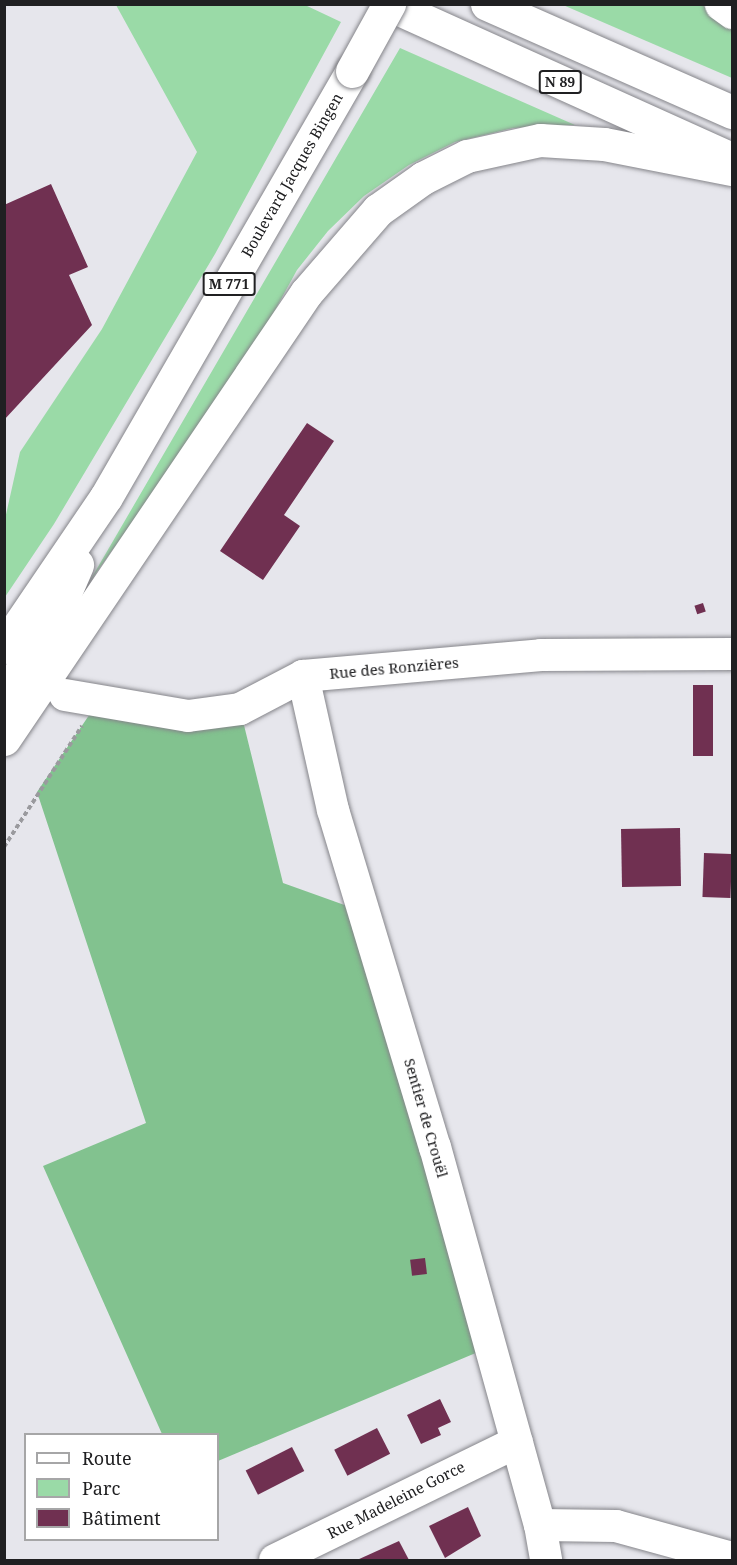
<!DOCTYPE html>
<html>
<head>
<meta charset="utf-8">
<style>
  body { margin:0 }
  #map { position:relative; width:737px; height:1565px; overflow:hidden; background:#e6e6ec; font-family:"Noto Serif",serif }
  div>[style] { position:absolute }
  .green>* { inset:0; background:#9adaa7 }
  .forest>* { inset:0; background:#82c28f }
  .building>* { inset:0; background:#703051; transform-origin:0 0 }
  .path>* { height:4px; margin-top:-2px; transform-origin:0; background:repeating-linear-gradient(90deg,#9a9a9e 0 4.5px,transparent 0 7.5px) }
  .roads { filter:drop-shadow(0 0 2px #85858a) drop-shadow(0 0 2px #85858a) }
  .minor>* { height:32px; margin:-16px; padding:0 16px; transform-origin:16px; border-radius:16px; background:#fff }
  .trunk>* { height:33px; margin:-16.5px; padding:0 16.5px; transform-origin:16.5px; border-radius:16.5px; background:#fff }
  .motorway>* { height:33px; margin:-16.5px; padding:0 16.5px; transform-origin:16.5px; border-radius:16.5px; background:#fff }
  .bridges { filter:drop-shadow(0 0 2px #85858a) drop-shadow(0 0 2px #85858a) }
  .trunk-bridge>* { height:33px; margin:-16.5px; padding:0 16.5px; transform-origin:16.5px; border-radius:16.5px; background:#fff }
  span { translate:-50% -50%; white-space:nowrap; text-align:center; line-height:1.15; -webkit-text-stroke:6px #fff; paint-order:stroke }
  .shield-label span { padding:2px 4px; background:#fff; border:2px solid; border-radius:4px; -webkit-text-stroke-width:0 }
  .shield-label { font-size:14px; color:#202022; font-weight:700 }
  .street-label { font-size:15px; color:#202022 }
  .frame { position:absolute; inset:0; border:6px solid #202022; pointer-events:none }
  .legend { position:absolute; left:24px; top:1433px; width:195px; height:108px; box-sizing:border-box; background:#fff; border:2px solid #a6a6a7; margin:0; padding:8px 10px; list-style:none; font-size:18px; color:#202022 }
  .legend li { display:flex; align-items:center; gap:12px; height:30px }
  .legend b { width:30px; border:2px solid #a6a6a7 }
</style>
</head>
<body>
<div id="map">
  <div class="green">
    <i style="clip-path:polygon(116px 5px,305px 5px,341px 22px,215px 254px,54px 524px,5px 597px,5px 519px,20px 452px,102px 329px,197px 152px)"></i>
    <i style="clip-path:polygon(563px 5px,702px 5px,732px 27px,732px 78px)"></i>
    <i style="clip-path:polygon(400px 48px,575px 125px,513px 128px,455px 142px,409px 165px,364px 196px,328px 231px,297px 270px,269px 321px,164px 478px,88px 584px)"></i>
  </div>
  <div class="forest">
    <i style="clip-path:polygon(98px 702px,240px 709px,283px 883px,364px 912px,490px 1347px,218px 1461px,218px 1434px,162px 1434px,43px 1166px,146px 1123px,37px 792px)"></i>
  </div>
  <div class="building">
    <i style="clip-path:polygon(51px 184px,88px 267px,69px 275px,92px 325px,4px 420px,4px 205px)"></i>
    <i style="clip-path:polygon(307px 423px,334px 441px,284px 515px,300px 526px,263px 580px,220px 551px)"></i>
    <i style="left:703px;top:603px;width:9px;height:9px;rotate:72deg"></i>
    <i style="left:693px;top:685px;width:20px;height:71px"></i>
    <i style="left:680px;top:828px;width:58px;height:59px;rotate:89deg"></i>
    <i style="left:704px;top:853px;width:28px;height:44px;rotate:2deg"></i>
    <i style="left:425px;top:1258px;width:16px;height:15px;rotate:83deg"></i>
    <i style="clip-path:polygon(440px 1399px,451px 1422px,438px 1428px,441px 1435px,421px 1444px,407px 1415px)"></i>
    <i style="left:377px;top:1428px;width:29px;height:48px;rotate:63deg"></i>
    <i style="left:292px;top:1447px;width:27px;height:52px;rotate:63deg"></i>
    <i style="clip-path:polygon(468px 1507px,481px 1536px,445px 1558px,429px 1526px)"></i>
    <i style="clip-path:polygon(399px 1541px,409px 1560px,357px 1560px)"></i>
  </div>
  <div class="path">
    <i style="left:4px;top:847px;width:144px;rotate:-57.2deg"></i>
  </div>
  <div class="roads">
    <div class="minor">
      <i style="left:303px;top:676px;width:137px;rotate:77.4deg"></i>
      <i style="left:333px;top:810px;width:352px;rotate:73.2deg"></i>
      <i style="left:435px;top:1147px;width:392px;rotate:74.5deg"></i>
      <i style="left:540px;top:1525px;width:36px;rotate:80deg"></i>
      <i style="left:65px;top:695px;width:125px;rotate:9.7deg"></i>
      <i style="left:188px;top:716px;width:52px;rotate:-7.7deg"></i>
      <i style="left:240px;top:709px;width:71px;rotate:-27.6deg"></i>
      <i style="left:303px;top:676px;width:239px;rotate:-5deg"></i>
      <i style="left:541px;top:655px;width:191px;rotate:-0.3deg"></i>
      <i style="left:540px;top:1525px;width:76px;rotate:0.8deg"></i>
      <i style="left:616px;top:1526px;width:120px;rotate:15.4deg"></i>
      <i style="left:275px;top:1560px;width:269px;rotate:-26deg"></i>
    </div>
    <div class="trunk">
      <i style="left:721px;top:4px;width:14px;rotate:36deg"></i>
      <i style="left:4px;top:647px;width:181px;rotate:-55.8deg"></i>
      <i style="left:106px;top:497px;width:492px;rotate:-60deg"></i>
      <i style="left:4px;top:698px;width:97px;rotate:-58.1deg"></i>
      <i style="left:55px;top:616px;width:56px;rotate:-66.7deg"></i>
      <i style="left:4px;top:739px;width:539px;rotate:-55.9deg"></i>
      <i style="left:306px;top:293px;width:110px;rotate:-49.1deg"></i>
      <i style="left:378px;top:210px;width:55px;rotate:-35.4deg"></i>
      <i style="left:423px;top:178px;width:49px;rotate:-26.6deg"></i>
      <i style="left:467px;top:156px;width:75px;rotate:-12.4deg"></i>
      <i style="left:540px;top:140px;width:64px;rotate:3.6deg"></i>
      <i style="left:604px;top:144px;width:130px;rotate:11.1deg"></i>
    </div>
    <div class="motorway">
      <i style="left:388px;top:4px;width:377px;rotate:24.3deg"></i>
      <i style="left:487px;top:4px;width:268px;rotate:23.8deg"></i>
    </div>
  </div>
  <div class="bridges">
    <div class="trunk-bridge">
      <i style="left:352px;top:71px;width:77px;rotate:-61.1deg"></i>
    </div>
  </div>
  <div class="shield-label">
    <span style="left:560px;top:82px">N 89</span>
    <span style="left:229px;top:284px">M 771</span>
  </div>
  <div class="street-label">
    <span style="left:292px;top:175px;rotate:-60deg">Boulevard Jacques Bingen</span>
    <span style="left:394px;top:668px;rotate:-5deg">Rue des Ronzières</span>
    <span style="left:426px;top:1118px;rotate:74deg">Sentier de Crouël</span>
    <span style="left:396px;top:1500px;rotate:-27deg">Rue Madeleine Gorce</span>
  </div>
  <div class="frame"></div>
  <ul class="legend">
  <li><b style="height:8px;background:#fff"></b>Route</li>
  <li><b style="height:16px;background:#9adaa7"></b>Parc</li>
  <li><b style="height:16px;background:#703051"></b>Bâtiment</li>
  </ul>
</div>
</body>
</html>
